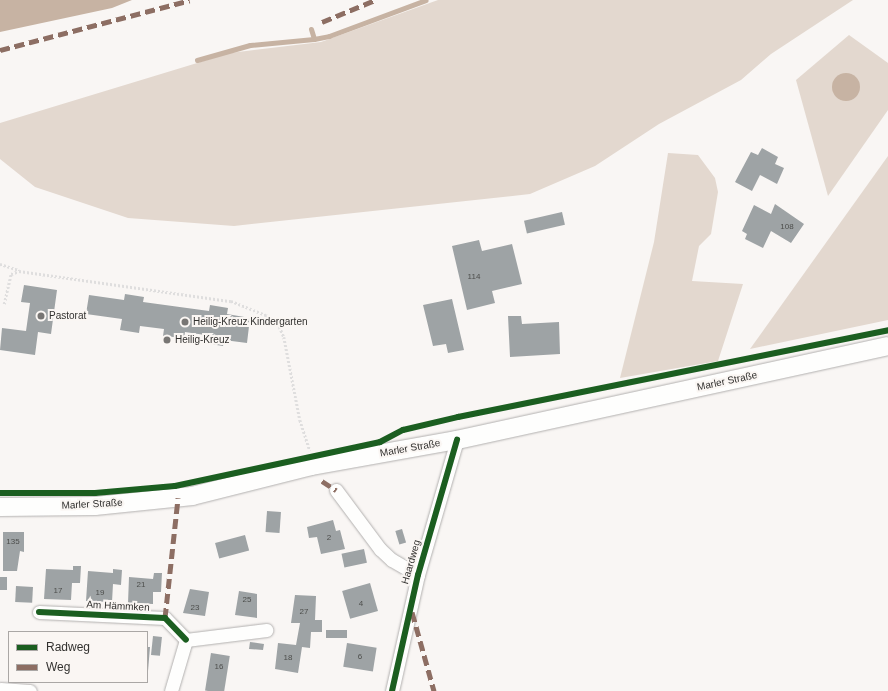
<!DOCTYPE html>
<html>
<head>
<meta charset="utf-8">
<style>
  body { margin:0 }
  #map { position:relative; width:888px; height:691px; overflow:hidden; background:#f9f6f4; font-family:Arial,sans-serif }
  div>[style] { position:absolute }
  .green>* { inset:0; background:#e3d8cf }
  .water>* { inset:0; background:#c7b3a3 }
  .round { border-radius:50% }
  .stream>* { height:5px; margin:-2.5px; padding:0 2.5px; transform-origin:2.5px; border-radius:2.5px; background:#c7b3a3 }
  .building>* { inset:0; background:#9ea3a5; transform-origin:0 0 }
  .path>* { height:2.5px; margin-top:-1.25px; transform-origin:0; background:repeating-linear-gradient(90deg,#dfdede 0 2px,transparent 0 4px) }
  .roads { filter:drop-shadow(0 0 1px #b2b0af) drop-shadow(0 0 1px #b2b0af) }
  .minor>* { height:13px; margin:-6.5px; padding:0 6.5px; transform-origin:6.5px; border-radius:6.5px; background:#fefefd }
  .secondary>* { height:18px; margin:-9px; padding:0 9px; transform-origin:9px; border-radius:9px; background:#fefefd }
  .quiet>* { height:5px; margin-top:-2.5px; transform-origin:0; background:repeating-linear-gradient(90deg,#8d6e63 0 10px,transparent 0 15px) }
  .cycleway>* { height:6px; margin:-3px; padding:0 3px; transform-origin:3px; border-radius:3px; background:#1b5e20 }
  .dots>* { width:11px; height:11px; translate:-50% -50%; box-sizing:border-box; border:2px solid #faf6f3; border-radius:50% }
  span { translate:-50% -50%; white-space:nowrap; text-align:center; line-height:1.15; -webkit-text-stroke:4px #faf6f3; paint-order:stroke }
  .number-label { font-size:8px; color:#4d4e4c }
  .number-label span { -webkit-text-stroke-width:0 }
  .poi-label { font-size:10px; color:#32312f }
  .left { translate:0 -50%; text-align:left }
  .street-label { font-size:10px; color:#32312f }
  .legend { position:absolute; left:8px; top:631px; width:140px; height:52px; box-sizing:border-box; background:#faf6f3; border:1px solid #aaa7a5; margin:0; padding:5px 7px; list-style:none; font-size:12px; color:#32312f }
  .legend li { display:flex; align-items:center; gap:8px; height:20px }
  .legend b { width:20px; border:1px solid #aaa7a5 }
</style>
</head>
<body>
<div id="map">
  <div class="green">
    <i style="clip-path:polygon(438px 0,853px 0,771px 54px,741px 80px,659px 124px,595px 166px,530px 194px,234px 226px,128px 218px,35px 187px,0 159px,0 123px,230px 53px,321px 42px)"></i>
    <i style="clip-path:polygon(849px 35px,888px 63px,888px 110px,828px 196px,796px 80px)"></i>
    <i style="clip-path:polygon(668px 153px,698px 155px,715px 178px,718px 192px,711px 234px,699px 246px,692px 281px,743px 284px,718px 361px,620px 378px,654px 242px)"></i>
    <i style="clip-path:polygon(888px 156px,888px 320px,750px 349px)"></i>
  </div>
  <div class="water">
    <i style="clip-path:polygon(0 0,132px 0,112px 8px,0 32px)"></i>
    <i class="round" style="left:832px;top:73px;width:28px;height:28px"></i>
  </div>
  <div class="stream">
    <i style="left:311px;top:29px;width:10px;rotate:73deg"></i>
    <i style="left:314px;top:39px;width:15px;rotate:-11deg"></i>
    <i style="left:329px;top:36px;width:103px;rotate:-20.4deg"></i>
    <i style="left:197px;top:60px;width:55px;rotate:-15.8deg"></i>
    <i style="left:250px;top:45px;width:64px;rotate:-5.4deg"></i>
  </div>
  <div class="building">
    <i style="clip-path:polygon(762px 148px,778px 157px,775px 164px,784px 168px,777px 184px,760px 175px,752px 191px,735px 182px,751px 152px,758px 155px)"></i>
    <i style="clip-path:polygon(775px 204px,804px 224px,791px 243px,771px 231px,763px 248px,745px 239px,747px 234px,742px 231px,754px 205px,771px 214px)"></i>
    <i style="left:562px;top:212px;width:13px;height:39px;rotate:77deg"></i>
    <i style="clip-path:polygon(479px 240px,482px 251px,512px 244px,522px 284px,492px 291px,495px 303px,467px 310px,452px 246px)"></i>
    <i style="clip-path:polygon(24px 285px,57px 290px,51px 334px,38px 332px,35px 355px,0 350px,2px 328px,26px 331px,30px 303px,21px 302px)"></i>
    <i style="clip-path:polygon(125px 294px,144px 297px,143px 302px,209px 311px,210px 305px,228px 308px,227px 314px,250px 318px,247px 343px,224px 340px,223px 346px,204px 343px,205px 335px,185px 332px,184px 338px,163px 336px,164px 329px,140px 326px,139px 333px,120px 330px,122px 319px,86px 314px,89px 295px,124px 300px)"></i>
    <i style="clip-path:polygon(452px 299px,464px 350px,448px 353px,446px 344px,433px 346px,423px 305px)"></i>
    <i style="clip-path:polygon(508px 316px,521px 316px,522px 324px,559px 322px,560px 354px,510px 357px)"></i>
    <i style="left:267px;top:511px;width:14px;height:21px;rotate:4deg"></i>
    <i style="clip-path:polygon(333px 520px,336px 531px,340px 530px,345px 549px,321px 554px,317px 537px,309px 538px,307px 527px)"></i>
    <i style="left:402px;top:529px;width:14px;height:7px;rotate:73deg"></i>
    <i style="clip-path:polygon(3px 532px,24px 532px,24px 552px,20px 551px,17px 571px,3px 571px)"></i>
    <i style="left:245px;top:535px;width:16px;height:31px;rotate:75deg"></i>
    <i style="left:364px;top:549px;width:14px;height:23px;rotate:78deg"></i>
    <i style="clip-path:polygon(73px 566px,81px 566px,80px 583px,72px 583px,71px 600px,44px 599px,46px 569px,73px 570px)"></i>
    <i style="clip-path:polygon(113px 569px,122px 570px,121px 585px,113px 584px,112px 602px,86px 601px,88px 571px,113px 573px)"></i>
    <i style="clip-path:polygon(154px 573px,162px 573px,161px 592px,153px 592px,153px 604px,128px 603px,129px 577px,153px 579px)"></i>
    <i style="left:0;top:577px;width:7px;height:13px"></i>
    <i style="left:370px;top:583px;width:29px;height:29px;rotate:74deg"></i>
    <i style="left:16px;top:586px;width:17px;height:16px;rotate:3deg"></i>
    <i style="clip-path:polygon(190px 589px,209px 592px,205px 616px,183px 613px)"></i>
    <i style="clip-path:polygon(239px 591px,257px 594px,257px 618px,235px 615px)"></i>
    <i style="clip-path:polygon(295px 595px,316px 596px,315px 620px,322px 620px,322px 632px,311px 632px,310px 648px,302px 647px,298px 673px,275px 669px,278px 643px,296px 645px,300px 623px,291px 623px)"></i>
    <i style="left:347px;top:630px;width:8px;height:21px;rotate:90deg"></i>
    <i style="left:153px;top:636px;width:9px;height:19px;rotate:6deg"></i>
    <i style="clip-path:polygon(250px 642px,264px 644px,263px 650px,249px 649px)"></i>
    <i style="left:347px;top:643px;width:30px;height:24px;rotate:9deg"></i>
    <i style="clip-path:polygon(147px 647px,150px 647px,148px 671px,147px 671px)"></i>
    <i style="left:211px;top:653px;width:19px;height:38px;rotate:9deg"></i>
  </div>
  <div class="path">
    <i style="left:0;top:264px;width:20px;rotate:18deg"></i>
    <i style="left:4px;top:304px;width:31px;rotate:-77deg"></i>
    <i style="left:11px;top:274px;width:9px;rotate:-21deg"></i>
    <i style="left:19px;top:271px;width:214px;rotate:8.1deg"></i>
    <i style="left:231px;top:301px;width:38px;rotate:22deg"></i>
    <i style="left:266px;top:315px;width:14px;rotate:34deg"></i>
    <i style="left:278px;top:323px;width:15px;rotate:67deg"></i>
    <i style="left:284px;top:337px;width:85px;rotate:79.1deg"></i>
    <i style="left:300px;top:420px;width:32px;rotate:72deg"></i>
  </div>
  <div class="roads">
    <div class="minor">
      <i style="left:336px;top:490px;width:74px;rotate:53.3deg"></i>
      <i style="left:380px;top:549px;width:16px;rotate:43deg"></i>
      <i style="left:392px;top:560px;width:30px;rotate:30deg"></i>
      <i style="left:39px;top:612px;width:126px;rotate:2.7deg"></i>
      <i style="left:165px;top:618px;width:30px;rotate:46deg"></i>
      <i style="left:0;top:689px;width:30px;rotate:4deg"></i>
      <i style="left:171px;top:691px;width:53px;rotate:-73.6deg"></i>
      <i style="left:186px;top:640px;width:81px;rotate:-7.1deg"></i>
      <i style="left:392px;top:691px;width:119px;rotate:-77.4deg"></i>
      <i style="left:418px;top:575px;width:141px;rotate:-73.9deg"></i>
    </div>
    <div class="secondary">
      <i style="left:0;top:507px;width:95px;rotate:-0.6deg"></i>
      <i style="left:95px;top:506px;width:98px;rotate:-5.9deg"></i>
      <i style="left:192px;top:496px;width:123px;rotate:-14.1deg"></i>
      <i style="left:311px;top:466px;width:148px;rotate:-10.1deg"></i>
      <i style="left:457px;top:440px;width:441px;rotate:-12.3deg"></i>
    </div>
  </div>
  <div class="quiet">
    <i style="left:322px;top:22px;width:57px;rotate:-22.5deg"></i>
    <i style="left:0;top:50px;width:196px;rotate:-14.7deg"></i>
    <i style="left:322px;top:481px;width:17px;rotate:33deg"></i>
    <i style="left:412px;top:612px;width:82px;rotate:74.4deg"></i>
    <i style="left:165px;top:618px;width:121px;rotate:-83.8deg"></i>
  </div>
  <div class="cycleway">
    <i style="left:0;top:493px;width:95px"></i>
    <i style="left:95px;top:493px;width:80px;rotate:-5deg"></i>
    <i style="left:175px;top:486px;width:210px;rotate:-12.1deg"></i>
    <i style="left:380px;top:442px;width:26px;rotate:-28deg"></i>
    <i style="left:403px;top:430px;width:57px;rotate:-13.3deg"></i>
    <i style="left:458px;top:417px;width:439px;rotate:-11.4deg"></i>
    <i style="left:39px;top:612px;width:126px;rotate:2.7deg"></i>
    <i style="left:165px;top:618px;width:30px;rotate:46deg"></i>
    <i style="left:392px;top:691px;width:119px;rotate:-77.4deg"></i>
    <i style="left:418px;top:575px;width:141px;rotate:-73.9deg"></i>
  </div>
  <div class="dots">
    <i style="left:41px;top:316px;background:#787674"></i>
    <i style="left:185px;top:322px;background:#787674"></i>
    <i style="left:167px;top:340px;background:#787674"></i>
  </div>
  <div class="number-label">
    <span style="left:787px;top:227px">108</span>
    <span style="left:474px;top:277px">114</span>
    <span style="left:329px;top:538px">2</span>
    <span style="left:13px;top:542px">135</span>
    <span style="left:141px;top:585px">21</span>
    <span style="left:58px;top:591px">17</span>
    <span style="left:100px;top:593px">19</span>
    <span style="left:247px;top:600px">25</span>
    <span style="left:361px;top:604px">4</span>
    <span style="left:195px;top:608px">23</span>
    <span style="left:304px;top:612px">27</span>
    <span style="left:360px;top:657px">6</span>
    <span style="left:288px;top:658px">18</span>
    <span style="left:219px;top:667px">16</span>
  </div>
  <div class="poi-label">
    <span class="left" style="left:49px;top:316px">Pastorat</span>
    <span class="left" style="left:193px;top:322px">Heilig-Kreuz Kindergarten</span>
    <span class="left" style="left:175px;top:340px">Heilig-Kreuz</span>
  </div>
  <div class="street-label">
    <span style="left:727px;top:381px;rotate:-12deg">Marler Straße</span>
    <span style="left:410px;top:448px;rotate:-10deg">Marler Straße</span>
    <span style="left:92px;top:504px;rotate:-3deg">Marler Straße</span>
    <span style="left:411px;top:562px;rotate:-74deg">Haardweg</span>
    <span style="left:118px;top:606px;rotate:3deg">Am Hämmken</span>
  </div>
  <ul class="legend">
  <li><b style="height:5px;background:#1b5e20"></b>Radweg</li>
  <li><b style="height:5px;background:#8d6e63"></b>Weg</li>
  </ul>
</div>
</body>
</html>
